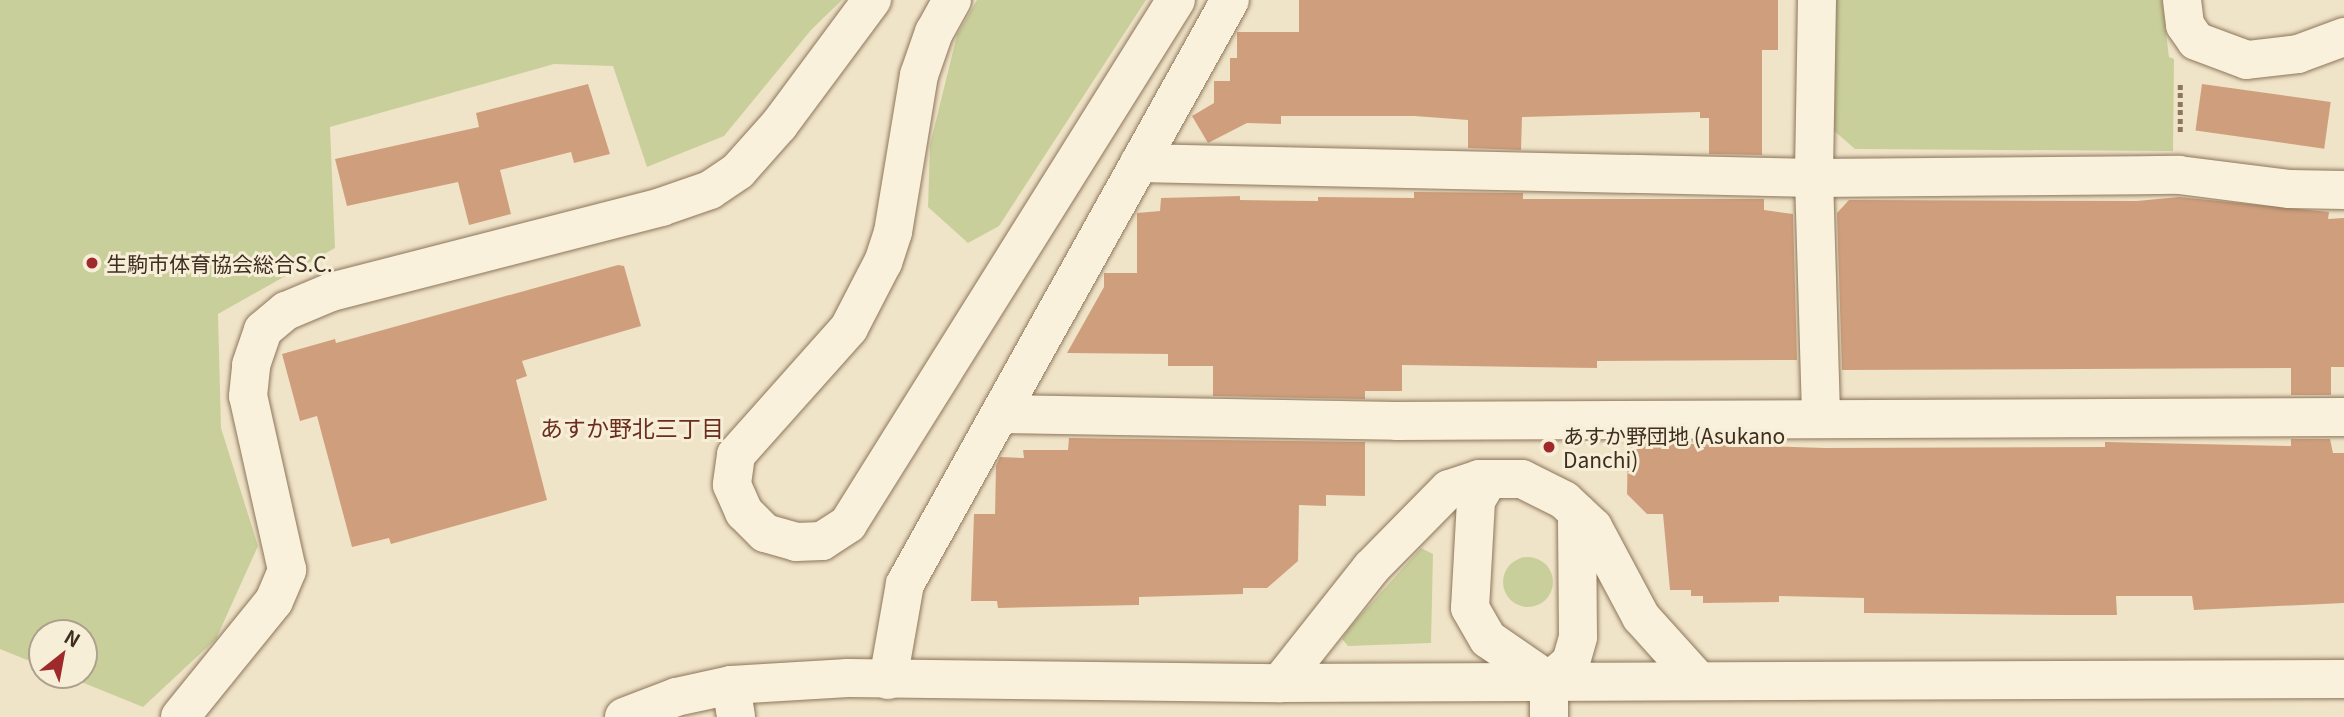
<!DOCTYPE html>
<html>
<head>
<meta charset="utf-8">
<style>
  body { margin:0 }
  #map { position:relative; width:2344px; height:717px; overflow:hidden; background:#f0e4c8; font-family:Georgia,"Noto Sans JP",serif }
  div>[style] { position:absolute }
  .green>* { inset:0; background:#c9cf9b }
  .round { border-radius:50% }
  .building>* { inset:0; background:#cf9f7d; transform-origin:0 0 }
  .path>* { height:4.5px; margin-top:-2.25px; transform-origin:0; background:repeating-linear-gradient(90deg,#8d765c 0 5px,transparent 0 8.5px) }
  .roads { filter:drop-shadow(0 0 2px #8d765c) drop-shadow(0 0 2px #8d765c) }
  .minor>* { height:38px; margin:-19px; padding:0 19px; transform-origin:19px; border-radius:19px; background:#faf1dc }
  .dots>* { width:19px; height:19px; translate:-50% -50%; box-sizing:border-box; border:4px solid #f7eed8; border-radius:50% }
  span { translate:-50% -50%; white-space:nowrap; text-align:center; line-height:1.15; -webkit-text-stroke:6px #f7eed8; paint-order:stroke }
  .poi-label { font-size:21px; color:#3d2e20 }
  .left { translate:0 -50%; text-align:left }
  .neighbourhood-label { font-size:23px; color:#6b2e1e }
  .north { position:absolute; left:28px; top:619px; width:70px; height:70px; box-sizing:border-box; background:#f7eed8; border:2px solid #ada18e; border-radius:50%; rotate:31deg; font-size:19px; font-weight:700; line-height:28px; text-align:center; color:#3d2e20 }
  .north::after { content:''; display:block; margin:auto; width:24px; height:32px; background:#9e2a2b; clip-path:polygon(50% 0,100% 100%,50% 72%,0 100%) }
</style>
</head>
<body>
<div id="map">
  <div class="green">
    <i style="clip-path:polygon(0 0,842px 0,811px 30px,724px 136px,647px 167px,613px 66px,554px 64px,330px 127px,335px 248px,218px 314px,221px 428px,258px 546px,216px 639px,143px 707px,64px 675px,84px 675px,84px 633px,42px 633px,42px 666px,0 649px)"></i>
    <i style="clip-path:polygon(977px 0,1146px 0,999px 226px,968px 243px,928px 207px,930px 145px,957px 35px)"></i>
    <i style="clip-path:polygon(1832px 0,2162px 0,2169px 57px,2174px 59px,2173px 151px,1855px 149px,1832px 129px)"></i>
    <i style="clip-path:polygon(1421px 548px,1433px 554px,1431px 643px,1348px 646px,1342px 639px,1350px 627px)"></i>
    <i class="round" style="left:1503px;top:557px;width:50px;height:50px"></i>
  </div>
  <div class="building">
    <i style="clip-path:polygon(1299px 0,1778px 0,1778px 50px,1762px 50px,1762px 155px,1709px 154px,1709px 118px,1700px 118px,1700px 112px,1522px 117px,1521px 150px,1468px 148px,1468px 120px,1414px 116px,1281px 116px,1281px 124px,1247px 123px,1208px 143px,1192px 116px,1214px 103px,1214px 81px,1230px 81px,1230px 58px,1237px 58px,1237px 32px,1299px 32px)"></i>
    <i style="clip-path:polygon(588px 84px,610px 154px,574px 163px,571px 152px,500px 170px,511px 214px,469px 225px,458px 182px,347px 206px,335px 159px,479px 127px,476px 113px)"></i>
    <i style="left:2202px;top:84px;width:130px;height:47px;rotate:8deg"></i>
    <i style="clip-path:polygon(1414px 192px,1523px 193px,1523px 199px,1764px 199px,1764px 210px,1793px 214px,1797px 360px,1597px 361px,1597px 368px,1402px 365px,1402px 391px,1365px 391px,1365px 399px,1213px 396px,1213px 366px,1168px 366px,1168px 354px,1067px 353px,1104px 287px,1104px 273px,1137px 273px,1137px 213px,1160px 211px,1161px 198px,1240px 196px,1240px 200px,1318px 201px,1318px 197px,1414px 198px)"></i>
    <i style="clip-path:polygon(2179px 197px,2329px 212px,2328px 219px,2344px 218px,2344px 367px,2331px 367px,2331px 395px,2291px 395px,2291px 368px,1842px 370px,1837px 213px,1849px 200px,2137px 201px)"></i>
    <i style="clip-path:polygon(618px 265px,624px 266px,641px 326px,522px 361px,527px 376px,516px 380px,547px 500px,391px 544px,389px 538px,352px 547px,317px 416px,300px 421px,282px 354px,335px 339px,336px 343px)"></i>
    <i style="clip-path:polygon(1069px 438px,1365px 442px,1365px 496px,1326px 495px,1326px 506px,1299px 505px,1298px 561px,1267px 588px,1243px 588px,1243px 594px,1139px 597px,1139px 605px,998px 608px,997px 601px,971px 601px,974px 514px,995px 514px,996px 466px,1000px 457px,1024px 458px,1023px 450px,1068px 450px)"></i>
    <i style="clip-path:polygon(2291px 439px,2330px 439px,2333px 453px,2344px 453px,2344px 603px,2194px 610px,2192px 596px,2116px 596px,2117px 615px,2063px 615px,1864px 613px,1864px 598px,1779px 596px,1779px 602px,1703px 603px,1703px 596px,1691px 596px,1691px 590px,1670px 590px,1663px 514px,1647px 514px,1627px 494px,1628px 442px,1825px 448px,2105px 447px,2105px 442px,2291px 446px)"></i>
  </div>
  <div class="path">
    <i style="left:2180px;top:132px;width:50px;rotate:-90deg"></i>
  </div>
  <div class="roads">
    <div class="minor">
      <i style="left:952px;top:0;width:37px;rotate:119deg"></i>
      <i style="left:934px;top:32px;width:46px;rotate:109.2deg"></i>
      <i style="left:919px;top:75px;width:159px;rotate:99.4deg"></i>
      <i style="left:893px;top:232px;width:32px;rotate:108deg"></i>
      <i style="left:883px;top:262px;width:74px;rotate:117.3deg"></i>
      <i style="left:849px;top:328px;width:170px;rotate:131.7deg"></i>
      <i style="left:736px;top:455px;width:30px;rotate:98deg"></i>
      <i style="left:732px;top:485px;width:30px;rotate:66deg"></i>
      <i style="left:744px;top:512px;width:30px;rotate:45deg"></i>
      <i style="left:765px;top:533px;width:32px;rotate:16deg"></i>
      <i style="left:796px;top:542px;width:26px;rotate:-2deg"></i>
      <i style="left:822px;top:541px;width:31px;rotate:-33deg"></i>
      <i style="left:848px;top:524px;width:618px;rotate:-57.96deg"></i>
      <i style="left:1817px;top:0;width:178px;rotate:91deg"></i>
      <i style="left:1814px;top:178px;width:240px;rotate:88.3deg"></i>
      <i style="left:2182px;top:0;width:25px;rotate:83deg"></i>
      <i style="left:2185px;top:25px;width:19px;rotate:55deg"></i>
      <i style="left:2196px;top:41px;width:54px;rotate:20.4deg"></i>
      <i style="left:2247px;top:60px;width:51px;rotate:-6.7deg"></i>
      <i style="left:2298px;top:54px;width:49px;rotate:-20.3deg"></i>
      <i style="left:1139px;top:163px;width:675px;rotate:1.27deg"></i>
      <i style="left:1814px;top:178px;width:365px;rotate:-0.5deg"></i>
      <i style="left:2179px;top:175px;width:112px;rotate:7.2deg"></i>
      <i style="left:2290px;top:189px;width:54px;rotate:1.1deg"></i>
      <i style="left:1002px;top:414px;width:394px;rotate:1deg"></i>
      <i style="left:1396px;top:421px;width:948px;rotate:-0.24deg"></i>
      <i style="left:1489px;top:479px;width:26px;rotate:121deg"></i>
      <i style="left:1476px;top:501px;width:107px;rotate:93.2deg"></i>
      <i style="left:1470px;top:608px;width:36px;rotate:60deg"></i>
      <i style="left:1488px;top:639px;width:74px;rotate:34.5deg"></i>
      <i style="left:888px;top:680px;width:97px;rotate:-80deg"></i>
      <i style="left:905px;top:584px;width:668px;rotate:-60.9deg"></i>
      <i style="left:1549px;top:681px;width:29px;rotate:-41deg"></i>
      <i style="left:1571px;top:662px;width:26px;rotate:-74deg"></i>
      <i style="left:1578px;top:637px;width:125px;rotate:-90.5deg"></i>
      <i style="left:1549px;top:681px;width:36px;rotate:90deg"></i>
      <i style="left:1280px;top:683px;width:147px;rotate:-51.6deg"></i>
      <i style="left:1371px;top:568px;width:111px;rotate:-45.4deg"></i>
      <i style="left:1449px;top:489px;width:32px;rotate:-18deg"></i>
      <i style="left:1479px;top:479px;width:43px"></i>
      <i style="left:1522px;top:479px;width:47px;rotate:26.6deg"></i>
      <i style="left:1564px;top:500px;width:40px;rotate:43deg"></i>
      <i style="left:1593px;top:527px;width:102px;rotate:61.9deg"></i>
      <i style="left:1641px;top:617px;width:82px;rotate:48deg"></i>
      <i style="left:731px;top:685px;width:32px;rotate:81deg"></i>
      <i style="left:180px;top:717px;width:149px;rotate:-51deg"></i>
      <i style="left:274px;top:601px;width:34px;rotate:-67deg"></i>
      <i style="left:287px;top:570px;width:178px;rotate:-102.6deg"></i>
      <i style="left:248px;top:396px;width:31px;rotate:-84deg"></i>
      <i style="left:251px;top:365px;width:37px;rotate:-71deg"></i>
      <i style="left:263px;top:330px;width:30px;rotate:-40deg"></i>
      <i style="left:286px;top:311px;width:49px;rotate:-22.9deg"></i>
      <i style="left:331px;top:292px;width:341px;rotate:-14.4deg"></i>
      <i style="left:661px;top:207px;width:52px;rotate:-19.1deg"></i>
      <i style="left:710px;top:190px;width:34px;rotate:-34deg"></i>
      <i style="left:738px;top:171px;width:62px;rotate:-48.3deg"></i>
      <i style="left:779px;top:125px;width:156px;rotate:-53.4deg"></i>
      <i style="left:624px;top:717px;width:56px;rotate:-21deg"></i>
      <i style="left:676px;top:697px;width:56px;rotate:-12.3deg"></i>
      <i style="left:731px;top:685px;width:117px;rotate:-3.4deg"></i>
      <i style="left:848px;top:678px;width:432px;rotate:0.7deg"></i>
      <i style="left:1280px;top:683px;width:1064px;rotate:-0.22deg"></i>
    </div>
  </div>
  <div class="dots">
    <i style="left:92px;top:263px;background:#9e2a2b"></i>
    <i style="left:1549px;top:447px;background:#9e2a2b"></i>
  </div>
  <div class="poi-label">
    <span class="left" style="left:106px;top:263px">生駒市体育協会総合S.C.</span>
    <span class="left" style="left:1563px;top:447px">あすか野団地 (Asukano<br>Danchi)</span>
  </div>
  <div class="neighbourhood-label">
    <span style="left:632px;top:427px">あすか野北三丁目</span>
  </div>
  <div class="north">N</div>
</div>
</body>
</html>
